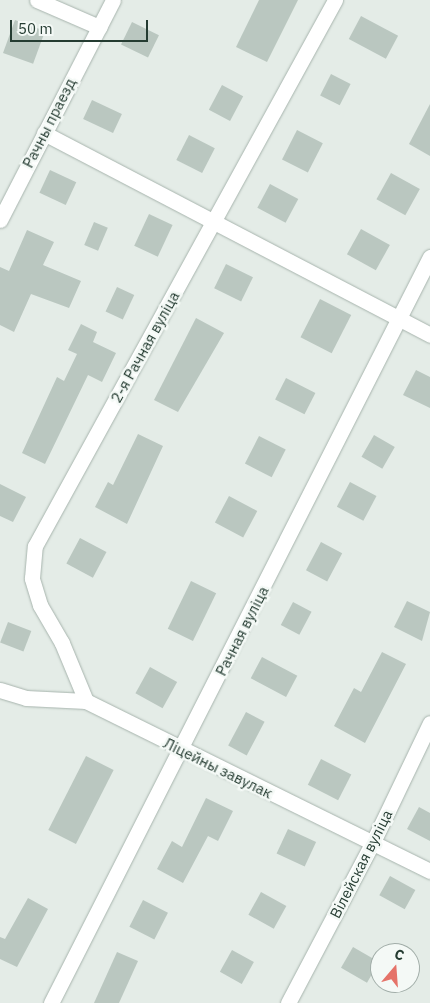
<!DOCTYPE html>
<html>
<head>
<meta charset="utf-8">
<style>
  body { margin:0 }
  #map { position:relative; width:430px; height:1003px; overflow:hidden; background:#e4ece7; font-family:"IBM Plex Sans",sans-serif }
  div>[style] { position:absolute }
  .building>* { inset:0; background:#bac7c0; transform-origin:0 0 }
  .roads { filter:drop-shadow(0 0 1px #a7b4ad) drop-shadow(0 0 1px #a7b4ad) }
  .minor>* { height:15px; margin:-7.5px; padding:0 7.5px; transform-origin:7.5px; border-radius:7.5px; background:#fff }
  span { translate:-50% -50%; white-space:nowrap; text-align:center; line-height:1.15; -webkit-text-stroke:5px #f4f9f6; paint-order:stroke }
  .street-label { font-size:15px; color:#253c32 }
  .north { position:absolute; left:370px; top:943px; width:50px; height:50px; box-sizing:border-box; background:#f4f9f6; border:1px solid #a1ada8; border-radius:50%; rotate:18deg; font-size:14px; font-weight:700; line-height:20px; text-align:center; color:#253c32 }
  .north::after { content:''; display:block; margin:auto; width:18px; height:22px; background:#e57369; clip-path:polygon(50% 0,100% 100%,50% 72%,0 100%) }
  .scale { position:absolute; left:10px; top:20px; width:138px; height:22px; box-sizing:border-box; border:2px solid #253c32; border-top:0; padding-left:6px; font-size:15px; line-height:18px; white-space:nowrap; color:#253c32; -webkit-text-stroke:4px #f4f9f6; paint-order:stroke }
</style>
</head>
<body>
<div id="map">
  <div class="building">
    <i style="clip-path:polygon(259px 0,298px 0,267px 62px,236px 47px)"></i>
    <i style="left:361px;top:16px;width:42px;height:26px;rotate:28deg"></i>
    <i style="left:15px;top:20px;width:32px;height:35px;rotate:20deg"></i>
    <i style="left:132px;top:22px;width:30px;height:25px;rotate:26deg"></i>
    <i style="left:331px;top:74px;width:22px;height:24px;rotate:27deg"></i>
    <i style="left:222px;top:85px;width:24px;height:28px;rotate:28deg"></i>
    <i style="left:92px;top:100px;width:33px;height:21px;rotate:25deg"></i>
    <i style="clip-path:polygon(430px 104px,430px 156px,409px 144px)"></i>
    <i style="left:297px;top:130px;width:29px;height:33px;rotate:27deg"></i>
    <i style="left:189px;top:135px;width:29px;height:28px;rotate:27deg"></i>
    <i style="left:50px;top:170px;width:29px;height:25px;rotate:25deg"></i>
    <i style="left:391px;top:173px;width:33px;height:30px;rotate:29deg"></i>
    <i style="left:270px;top:184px;width:32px;height:27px;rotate:28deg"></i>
    <i style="left:149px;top:214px;width:26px;height:35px;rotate:25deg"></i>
    <i style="left:94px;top:222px;width:15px;height:25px;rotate:23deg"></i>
    <i style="left:361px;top:229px;width:33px;height:29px;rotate:29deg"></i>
    <i style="clip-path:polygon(27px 230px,54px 242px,43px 265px,81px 281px,69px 308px,31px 294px,14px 332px,0 325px,0 267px,9px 271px)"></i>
    <i style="left:226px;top:264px;width:30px;height:27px;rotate:26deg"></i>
    <i style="left:117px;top:287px;width:19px;height:27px;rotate:25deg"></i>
    <i style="left:320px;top:299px;width:35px;height:43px;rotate:27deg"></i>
    <i style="clip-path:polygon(196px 318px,224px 333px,178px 412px,154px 400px)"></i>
    <i style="clip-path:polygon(81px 324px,97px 332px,93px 342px,116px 353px,102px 382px,88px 375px,45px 464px,22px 453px,57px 377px,64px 381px,77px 354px,68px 350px)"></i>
    <i style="clip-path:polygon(416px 370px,430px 377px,430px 408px,403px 395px)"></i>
    <i style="left:286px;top:378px;width:33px;height:24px;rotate:27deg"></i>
    <i style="clip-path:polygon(138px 434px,163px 446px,127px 524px,95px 507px,108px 482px,113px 485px)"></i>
    <i style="left:374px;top:435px;width:24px;height:25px;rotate:30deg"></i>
    <i style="left:259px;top:436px;width:30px;height:31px;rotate:27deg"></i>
    <i style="left:350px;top:482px;width:30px;height:28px;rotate:28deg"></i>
    <i style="clip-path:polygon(0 484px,26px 497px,13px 522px,0 516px)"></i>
    <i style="left:229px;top:496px;width:32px;height:30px;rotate:28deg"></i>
    <i style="left:80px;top:538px;width:30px;height:29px;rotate:28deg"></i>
    <i style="left:321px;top:542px;width:24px;height:32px;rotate:28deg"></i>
    <i style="left:191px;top:581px;width:28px;height:53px;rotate:26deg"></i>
    <i style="clip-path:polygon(407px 601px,430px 612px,422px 641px,394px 627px)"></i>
    <i style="left:293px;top:602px;width:21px;height:26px;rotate:28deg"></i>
    <i style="left:8px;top:622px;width:25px;height:22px;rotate:21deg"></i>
    <i style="clip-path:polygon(382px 652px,406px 664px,365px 743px,334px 726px,354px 688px,361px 692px)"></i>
    <i style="left:262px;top:657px;width:40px;height:24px;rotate:28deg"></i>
    <i style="left:150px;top:667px;width:31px;height:30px;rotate:29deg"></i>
    <i style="left:246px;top:712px;width:21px;height:38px;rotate:28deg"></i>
    <i style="left:86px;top:756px;width:31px;height:83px;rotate:27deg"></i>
    <i style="left:321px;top:759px;width:34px;height:29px;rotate:27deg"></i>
    <i style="clip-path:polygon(206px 798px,233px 811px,218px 841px,208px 836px,183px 883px,157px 869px,172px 841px,182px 847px)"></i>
    <i style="clip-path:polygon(419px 807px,430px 813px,430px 841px,407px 829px)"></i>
    <i style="left:288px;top:829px;width:31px;height:27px;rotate:25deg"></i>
    <i style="left:390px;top:876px;width:29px;height:22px;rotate:29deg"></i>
    <i style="left:261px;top:892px;width:29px;height:26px;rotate:29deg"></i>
    <i style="clip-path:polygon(28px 898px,48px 909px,17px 967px,0 959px,0 937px,5px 939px)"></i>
    <i style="left:143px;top:900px;width:28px;height:30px;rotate:27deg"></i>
    <i style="left:353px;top:947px;width:30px;height:24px;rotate:30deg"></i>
    <i style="left:232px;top:950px;width:25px;height:25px;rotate:29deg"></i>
    <i style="clip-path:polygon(117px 952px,138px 961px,119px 1003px,94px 1003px)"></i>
  </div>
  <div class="roads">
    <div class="minor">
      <i style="left:37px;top:0;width:68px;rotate:23.5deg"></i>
      <i style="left:44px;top:133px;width:436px;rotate:27.6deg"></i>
      <i style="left:0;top:220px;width:247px;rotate:-62.8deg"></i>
      <i style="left:0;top:690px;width:27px;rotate:17deg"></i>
      <i style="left:26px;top:698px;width:60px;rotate:2.9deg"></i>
      <i style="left:86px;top:701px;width:384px;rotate:26.3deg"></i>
      <i style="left:86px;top:701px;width:63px;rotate:-112.5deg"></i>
      <i style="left:62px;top:643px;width:44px;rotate:-120.1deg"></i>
      <i style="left:40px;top:605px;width:28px;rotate:-107deg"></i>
      <i style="left:32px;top:578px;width:32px;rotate:-85deg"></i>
      <i style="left:35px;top:546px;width:623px;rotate:-61.21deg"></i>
      <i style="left:51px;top:1003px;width:837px;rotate:-63.07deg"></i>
      <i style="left:288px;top:1003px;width:180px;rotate:-62.2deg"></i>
      <i style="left:372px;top:844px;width:134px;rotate:-64.4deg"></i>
    </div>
  </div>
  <div class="street-label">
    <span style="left:49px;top:123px;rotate:-63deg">Рачны праезд</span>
    <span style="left:145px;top:347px;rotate:-61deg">2-я Рачная вуліца</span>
    <span style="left:242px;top:631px;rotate:-63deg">Рачная вуліца</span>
    <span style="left:218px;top:768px;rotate:26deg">Ліцейны завулак</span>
    <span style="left:361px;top:864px;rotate:-63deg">Вілейская вуліца</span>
  </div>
  <div class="north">С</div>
  <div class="scale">50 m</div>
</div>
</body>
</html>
